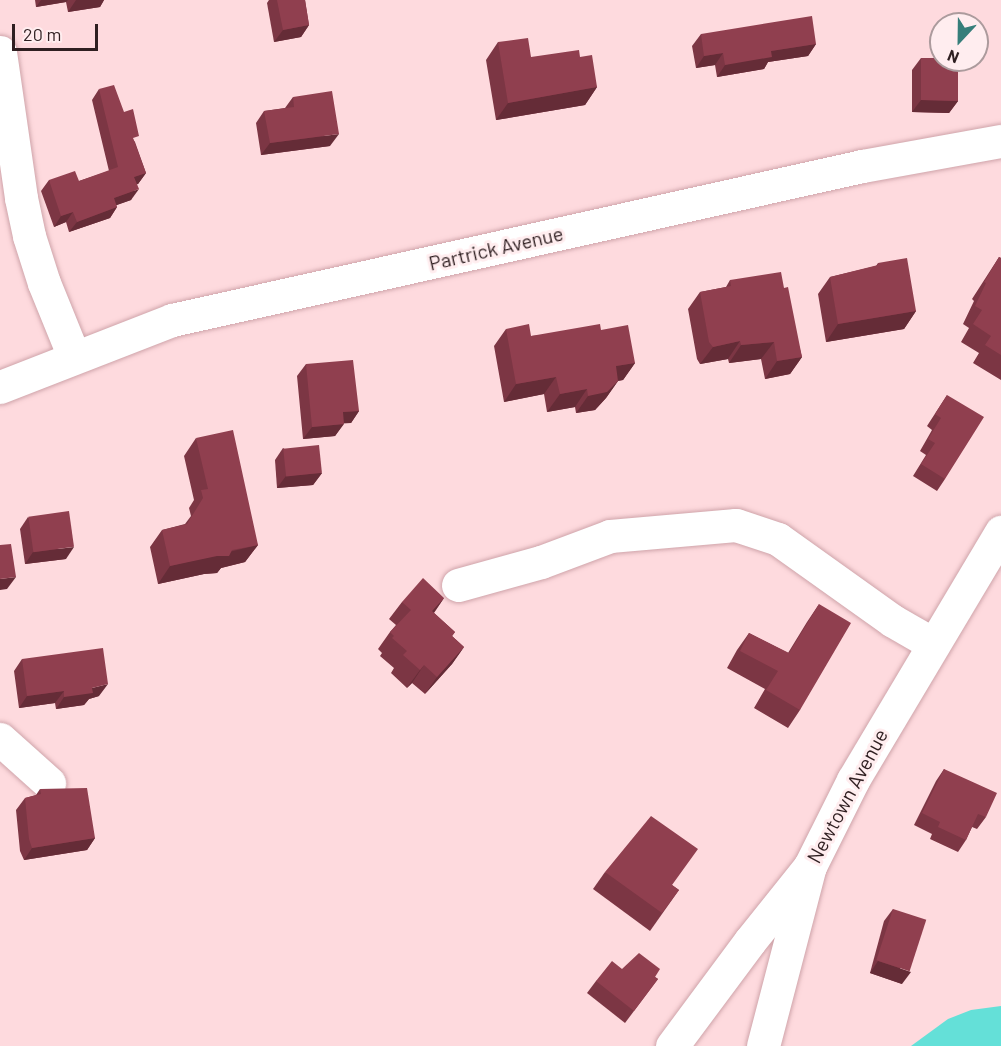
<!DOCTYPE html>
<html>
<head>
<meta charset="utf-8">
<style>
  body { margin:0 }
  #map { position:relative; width:1001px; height:1046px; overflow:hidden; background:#fedade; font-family:Barlow,sans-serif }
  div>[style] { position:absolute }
  .water>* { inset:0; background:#64e0d8 }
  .roads { filter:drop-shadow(0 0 2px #cfa4aa) drop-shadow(0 0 2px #cfa4aa) }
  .minor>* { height:33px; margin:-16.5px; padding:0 16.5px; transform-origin:16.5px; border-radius:16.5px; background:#fff }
  .major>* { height:33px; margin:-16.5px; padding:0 16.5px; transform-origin:16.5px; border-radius:16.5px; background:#fff }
  .wall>* { inset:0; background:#7c3644 }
  .shaded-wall>* { inset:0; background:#652c37 }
  .building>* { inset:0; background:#903f4f; transform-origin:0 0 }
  span { translate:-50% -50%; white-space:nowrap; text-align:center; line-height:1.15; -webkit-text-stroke:6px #ffedef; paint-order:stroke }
  .street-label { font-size:20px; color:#2f1f21 }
  .north { position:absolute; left:929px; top:12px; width:60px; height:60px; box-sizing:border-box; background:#ffedef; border:2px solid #ac9b9d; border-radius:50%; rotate:202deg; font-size:16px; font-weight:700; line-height:24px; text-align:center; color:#2f1f21 }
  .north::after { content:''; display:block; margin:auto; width:21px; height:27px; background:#367e7a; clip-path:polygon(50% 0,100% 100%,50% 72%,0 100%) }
  .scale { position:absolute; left:12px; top:24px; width:86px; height:27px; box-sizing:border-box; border:3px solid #2f1f21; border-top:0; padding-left:8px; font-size:18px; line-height:21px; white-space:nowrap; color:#2f1f21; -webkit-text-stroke:4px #ffedef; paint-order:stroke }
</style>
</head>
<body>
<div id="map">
  <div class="water">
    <i style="clip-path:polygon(1001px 1006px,1001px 1046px,911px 1046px,948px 1019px,971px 1010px)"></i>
  </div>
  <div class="roads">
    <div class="minor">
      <i style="left:0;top:52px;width:148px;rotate:81.8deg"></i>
      <i style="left:21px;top:198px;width:39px;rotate:78deg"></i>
      <i style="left:29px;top:236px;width:49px;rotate:72.3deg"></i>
      <i style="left:44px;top:283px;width:80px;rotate:67.9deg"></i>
      <i style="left:0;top:387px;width:185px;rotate:-21.3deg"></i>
      <i style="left:172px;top:320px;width:707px;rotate:-12.58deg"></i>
      <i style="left:862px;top:166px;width:141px;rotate:-10.2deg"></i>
      <i style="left:458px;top:585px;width:86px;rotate:-15.5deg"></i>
      <i style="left:541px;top:562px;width:74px;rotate:-20.6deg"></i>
      <i style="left:610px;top:536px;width:126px;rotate:-5deg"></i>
      <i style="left:736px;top:525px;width:44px;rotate:18.4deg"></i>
      <i style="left:778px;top:539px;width:141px;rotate:35.5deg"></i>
      <i style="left:893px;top:621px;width:46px;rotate:29.9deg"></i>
      <i style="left:0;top:739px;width:66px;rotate:41.9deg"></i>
      <i style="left:672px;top:1046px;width:131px;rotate:-53.4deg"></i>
      <i style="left:750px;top:941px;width:96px;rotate:-51.3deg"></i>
    </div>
    <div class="major">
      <i style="left:763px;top:1046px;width:186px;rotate:-75.4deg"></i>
      <i style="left:810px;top:866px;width:96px;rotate:-63.4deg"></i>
      <i style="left:853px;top:780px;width:289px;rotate:-59.2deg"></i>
    </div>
  </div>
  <div class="wall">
    <i style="clip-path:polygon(35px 0,104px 0,100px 7px,68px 12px,66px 2px,36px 7px)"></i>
    <i style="clip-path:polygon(269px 0,305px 0,309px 25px,301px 37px,274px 42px,267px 3px)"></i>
    <i style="clip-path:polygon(701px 34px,816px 44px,808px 56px,768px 62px,764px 69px,717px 77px,715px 65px,696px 68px,692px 46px)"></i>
    <i style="clip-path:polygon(498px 42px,531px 57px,580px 57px,597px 87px,585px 105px,496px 120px,486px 60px)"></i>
    <i style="clip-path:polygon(921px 58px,958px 101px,949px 113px,912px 112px,912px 70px)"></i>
    <i style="clip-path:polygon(99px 89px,135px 142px,146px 173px,138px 184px,137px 184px,131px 200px,116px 205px,117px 207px,110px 218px,69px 232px,66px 222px,54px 227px,41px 191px,49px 180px,79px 181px,109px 171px,92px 100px)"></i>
    <i style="clip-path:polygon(293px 97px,330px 146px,261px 155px,256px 123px,264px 111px,285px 108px)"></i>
    <i style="clip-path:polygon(999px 257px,1001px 258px,1001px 380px,973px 363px,979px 353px,961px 342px,969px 328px,963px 324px,974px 301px,972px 299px)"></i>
    <i style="clip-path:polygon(878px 263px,916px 311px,904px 329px,826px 342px,818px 294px,830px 277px,876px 266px)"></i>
    <i style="clip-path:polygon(730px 280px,784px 288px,802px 357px,790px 374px,765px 379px,761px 359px,729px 363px,728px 359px,700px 364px,697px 359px,688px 309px,700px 292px,726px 287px)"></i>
    <i style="clip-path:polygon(506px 329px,531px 336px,601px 330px,635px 363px,623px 380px,618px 381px,606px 398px,595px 410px,576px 413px,575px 407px,547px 412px,544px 394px,504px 402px,494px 346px)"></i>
    <i style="clip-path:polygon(306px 364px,359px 411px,351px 423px,344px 423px,335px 436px,303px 439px,297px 376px)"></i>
    <i style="clip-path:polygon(947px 395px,945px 479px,937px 491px,913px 476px,926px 455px,920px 451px,932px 430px,927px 426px)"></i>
    <i style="clip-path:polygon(196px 438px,258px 545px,245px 562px,221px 568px,217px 573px,204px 574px,158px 584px,150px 547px,162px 530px,185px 524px,191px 516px,189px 508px,194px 500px,184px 456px)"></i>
    <i style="clip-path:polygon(283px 448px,322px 473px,313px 485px,277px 488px,275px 460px)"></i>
    <i style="clip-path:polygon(28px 517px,66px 559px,25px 564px,20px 529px)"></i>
    <i style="clip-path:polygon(444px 598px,434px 613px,455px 632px,452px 636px,464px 647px,452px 664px,425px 694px,412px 683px,407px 688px,391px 673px,394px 668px,380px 656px,382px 653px,378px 649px,390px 632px,396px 625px,389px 619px,402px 602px)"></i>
    <i style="clip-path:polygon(819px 604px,800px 710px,788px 728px,754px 708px,765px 689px,727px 668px,737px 650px,749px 633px,788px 653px,807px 622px)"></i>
    <i style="clip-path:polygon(22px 659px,99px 696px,89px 699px,84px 705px,56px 709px,55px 703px,19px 708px,14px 671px)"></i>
    <i style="clip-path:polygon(944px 769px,986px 817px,977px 829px,972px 827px,966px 840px,958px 852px,930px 839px,932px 834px,914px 825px,936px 781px)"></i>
    <i style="clip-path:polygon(40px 789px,95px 838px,87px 850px,24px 860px,20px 851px,16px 810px,25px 798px,36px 795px)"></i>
    <i style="clip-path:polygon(605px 872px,672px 885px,679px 890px,650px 931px,593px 889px)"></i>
    <i style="clip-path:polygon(893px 909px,902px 984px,870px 973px,884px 921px)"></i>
    <i style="clip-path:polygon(622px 969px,655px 977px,658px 979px,625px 1023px,587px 993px,596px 981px)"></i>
  </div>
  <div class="shaded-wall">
    <i style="clip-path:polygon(41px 0,68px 0,66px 2px,36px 7px)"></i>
    <i style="clip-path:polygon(76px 0,104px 0,100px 7px,68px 12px)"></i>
    <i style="clip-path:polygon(309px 25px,301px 37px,274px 42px,283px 30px)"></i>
    <i style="clip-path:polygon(816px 44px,808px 56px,768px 62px,764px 69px,717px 77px,725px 65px,771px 51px)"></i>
    <i style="clip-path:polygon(723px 53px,715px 65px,696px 68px,704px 56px)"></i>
    <i style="clip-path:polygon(597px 87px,585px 105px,496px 120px,508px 103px)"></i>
    <i style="clip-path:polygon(921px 100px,958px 101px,949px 113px,912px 112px)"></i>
    <i style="clip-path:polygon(339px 134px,330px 146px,261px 155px,270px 143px)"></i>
    <i style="clip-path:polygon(146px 173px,138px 184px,127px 188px,134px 177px)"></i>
    <i style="clip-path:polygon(139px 189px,131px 200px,106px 209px,114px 198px)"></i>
    <i style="clip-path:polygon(117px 207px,110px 218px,69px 232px,77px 222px)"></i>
    <i style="clip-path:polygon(73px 212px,66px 222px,54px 227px,61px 216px)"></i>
    <i style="clip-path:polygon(916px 311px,904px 329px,826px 342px,838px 324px)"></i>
    <i style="clip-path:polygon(740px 341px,728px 359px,700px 364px,713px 347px)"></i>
    <i style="clip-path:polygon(774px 342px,761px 359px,729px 363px,741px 345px)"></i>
    <i style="clip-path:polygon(802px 357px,790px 374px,765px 379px,777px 361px)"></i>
    <i style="clip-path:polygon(635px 363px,623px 380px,603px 383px,616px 366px)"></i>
    <i style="clip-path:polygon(556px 377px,544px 394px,504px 402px,516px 384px)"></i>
    <i style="clip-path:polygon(618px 381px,606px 398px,595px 410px,576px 413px,588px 396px)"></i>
    <i style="clip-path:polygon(587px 389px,575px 407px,547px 412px,560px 394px)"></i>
    <i style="clip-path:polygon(359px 411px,351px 423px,334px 424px,343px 412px)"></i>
    <i style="clip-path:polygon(344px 424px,335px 436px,303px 439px,312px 427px)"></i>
    <i style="clip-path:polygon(322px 473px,313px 485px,277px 488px,286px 476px)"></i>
    <i style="clip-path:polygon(258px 545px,245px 562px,221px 568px,217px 573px,204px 574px,158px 584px,170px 566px)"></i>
    <i style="clip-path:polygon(74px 547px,66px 559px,25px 564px,33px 552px)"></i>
    <i style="clip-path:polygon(16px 577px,7px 589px,0 590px,0 579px)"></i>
    <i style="clip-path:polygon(444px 598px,432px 615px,432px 611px)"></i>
    <i style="clip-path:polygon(464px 647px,452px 664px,425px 694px,437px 677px)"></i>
    <i style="clip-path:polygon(424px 665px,412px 683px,407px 688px,420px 670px)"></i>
    <i style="clip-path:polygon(108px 684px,99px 696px,89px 699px,84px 705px,56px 709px,64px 697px,92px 688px)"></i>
    <i style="clip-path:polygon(64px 691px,55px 703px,19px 708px,27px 696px)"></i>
    <i style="clip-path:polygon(95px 838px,87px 850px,24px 860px,32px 848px)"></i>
    <i style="clip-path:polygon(878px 961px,911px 972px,902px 984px,870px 973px)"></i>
  </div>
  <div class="building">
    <i style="clip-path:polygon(277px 0,305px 0,309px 25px,283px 30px)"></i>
    <i style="clip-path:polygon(812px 16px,816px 44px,771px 51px,772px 57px,725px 65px,723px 53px,704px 56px,701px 34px)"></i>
    <i style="clip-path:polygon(528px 38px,531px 57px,579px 50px,580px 57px,592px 55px,597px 87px,508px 103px,498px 42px)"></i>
    <i style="clip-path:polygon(921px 58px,941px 58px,941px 60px,958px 60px,958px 101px,921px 100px)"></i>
    <i style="clip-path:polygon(114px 85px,124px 112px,133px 109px,139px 136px,133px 138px,146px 173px,134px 177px,139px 189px,114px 198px,117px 207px,77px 222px,73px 212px,61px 216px,49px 180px,75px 171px,79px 181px,118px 167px,99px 89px)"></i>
    <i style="clip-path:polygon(332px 91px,339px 134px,270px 143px,264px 111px,294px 107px,293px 97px)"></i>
    <i style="clip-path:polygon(999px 257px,1001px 258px,1001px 355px,985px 345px,991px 336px,973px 324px,982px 310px,975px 306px,986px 283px,984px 282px)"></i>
    <i style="clip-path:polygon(907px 258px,916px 311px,838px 324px,830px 277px,878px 265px,878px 263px)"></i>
    <i style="clip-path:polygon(781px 272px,784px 288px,788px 287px,802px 357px,777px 361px,774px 342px,741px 345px,740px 341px,713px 347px,709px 342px,700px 292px,731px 286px,730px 280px)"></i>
    <i style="clip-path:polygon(529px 324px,531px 336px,600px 324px,601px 330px,628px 325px,635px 363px,616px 366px,618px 381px,607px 392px,588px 396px,587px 389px,560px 394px,556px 377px,516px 384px,506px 329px)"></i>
    <i style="clip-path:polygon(353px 360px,359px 411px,343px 412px,344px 424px,312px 427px,306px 364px)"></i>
    <i style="clip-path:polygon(947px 395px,984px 417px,945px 479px,921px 464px,935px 443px,928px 439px,941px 418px,935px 414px)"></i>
    <i style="clip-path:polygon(233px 430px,258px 545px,232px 550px,229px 556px,217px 556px,170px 566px,162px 530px,187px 524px,203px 498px,201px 490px,208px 489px,196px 438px)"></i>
    <i style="left:319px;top:445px;width:28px;height:36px;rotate:84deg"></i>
    <i style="left:69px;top:511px;width:36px;height:41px;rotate:82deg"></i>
    <i style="clip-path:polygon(11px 544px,16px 577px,0 579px,0 545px)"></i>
    <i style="clip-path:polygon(423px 578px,444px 598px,432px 611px,455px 632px,452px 636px,464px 647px,437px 677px,424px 665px,420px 670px,403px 655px,407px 651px,392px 638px,394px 636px,390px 632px,411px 610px,402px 602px)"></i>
    <i style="clip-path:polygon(819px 604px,851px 623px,800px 710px,766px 690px,778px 671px,740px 651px,749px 633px,789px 653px)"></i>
    <i style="clip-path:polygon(103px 648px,108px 684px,92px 688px,93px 693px,64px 697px,64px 691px,27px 696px,22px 659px)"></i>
    <i style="clip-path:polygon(944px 769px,997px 793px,986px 817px,978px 814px,966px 840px,938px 827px,940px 822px,922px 813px)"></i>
    <i style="clip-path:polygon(87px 788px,95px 838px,32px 848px,29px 839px,25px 798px,41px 794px,40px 789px)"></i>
    <i style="clip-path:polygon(651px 816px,698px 849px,672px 885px,679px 890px,662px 913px,605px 872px)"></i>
    <i style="left:893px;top:909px;width:35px;height:54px;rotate:18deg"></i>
    <i style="clip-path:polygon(639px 953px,660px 969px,655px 977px,658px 979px,634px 1011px,596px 981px,612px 961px,622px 969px)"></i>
  </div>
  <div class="street-label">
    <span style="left:496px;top:248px;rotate:-13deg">Partrick Avenue</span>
    <span style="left:847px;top:796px;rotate:-62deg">Newtown Avenue</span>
  </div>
  <div class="north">N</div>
  <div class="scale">20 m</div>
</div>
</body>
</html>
